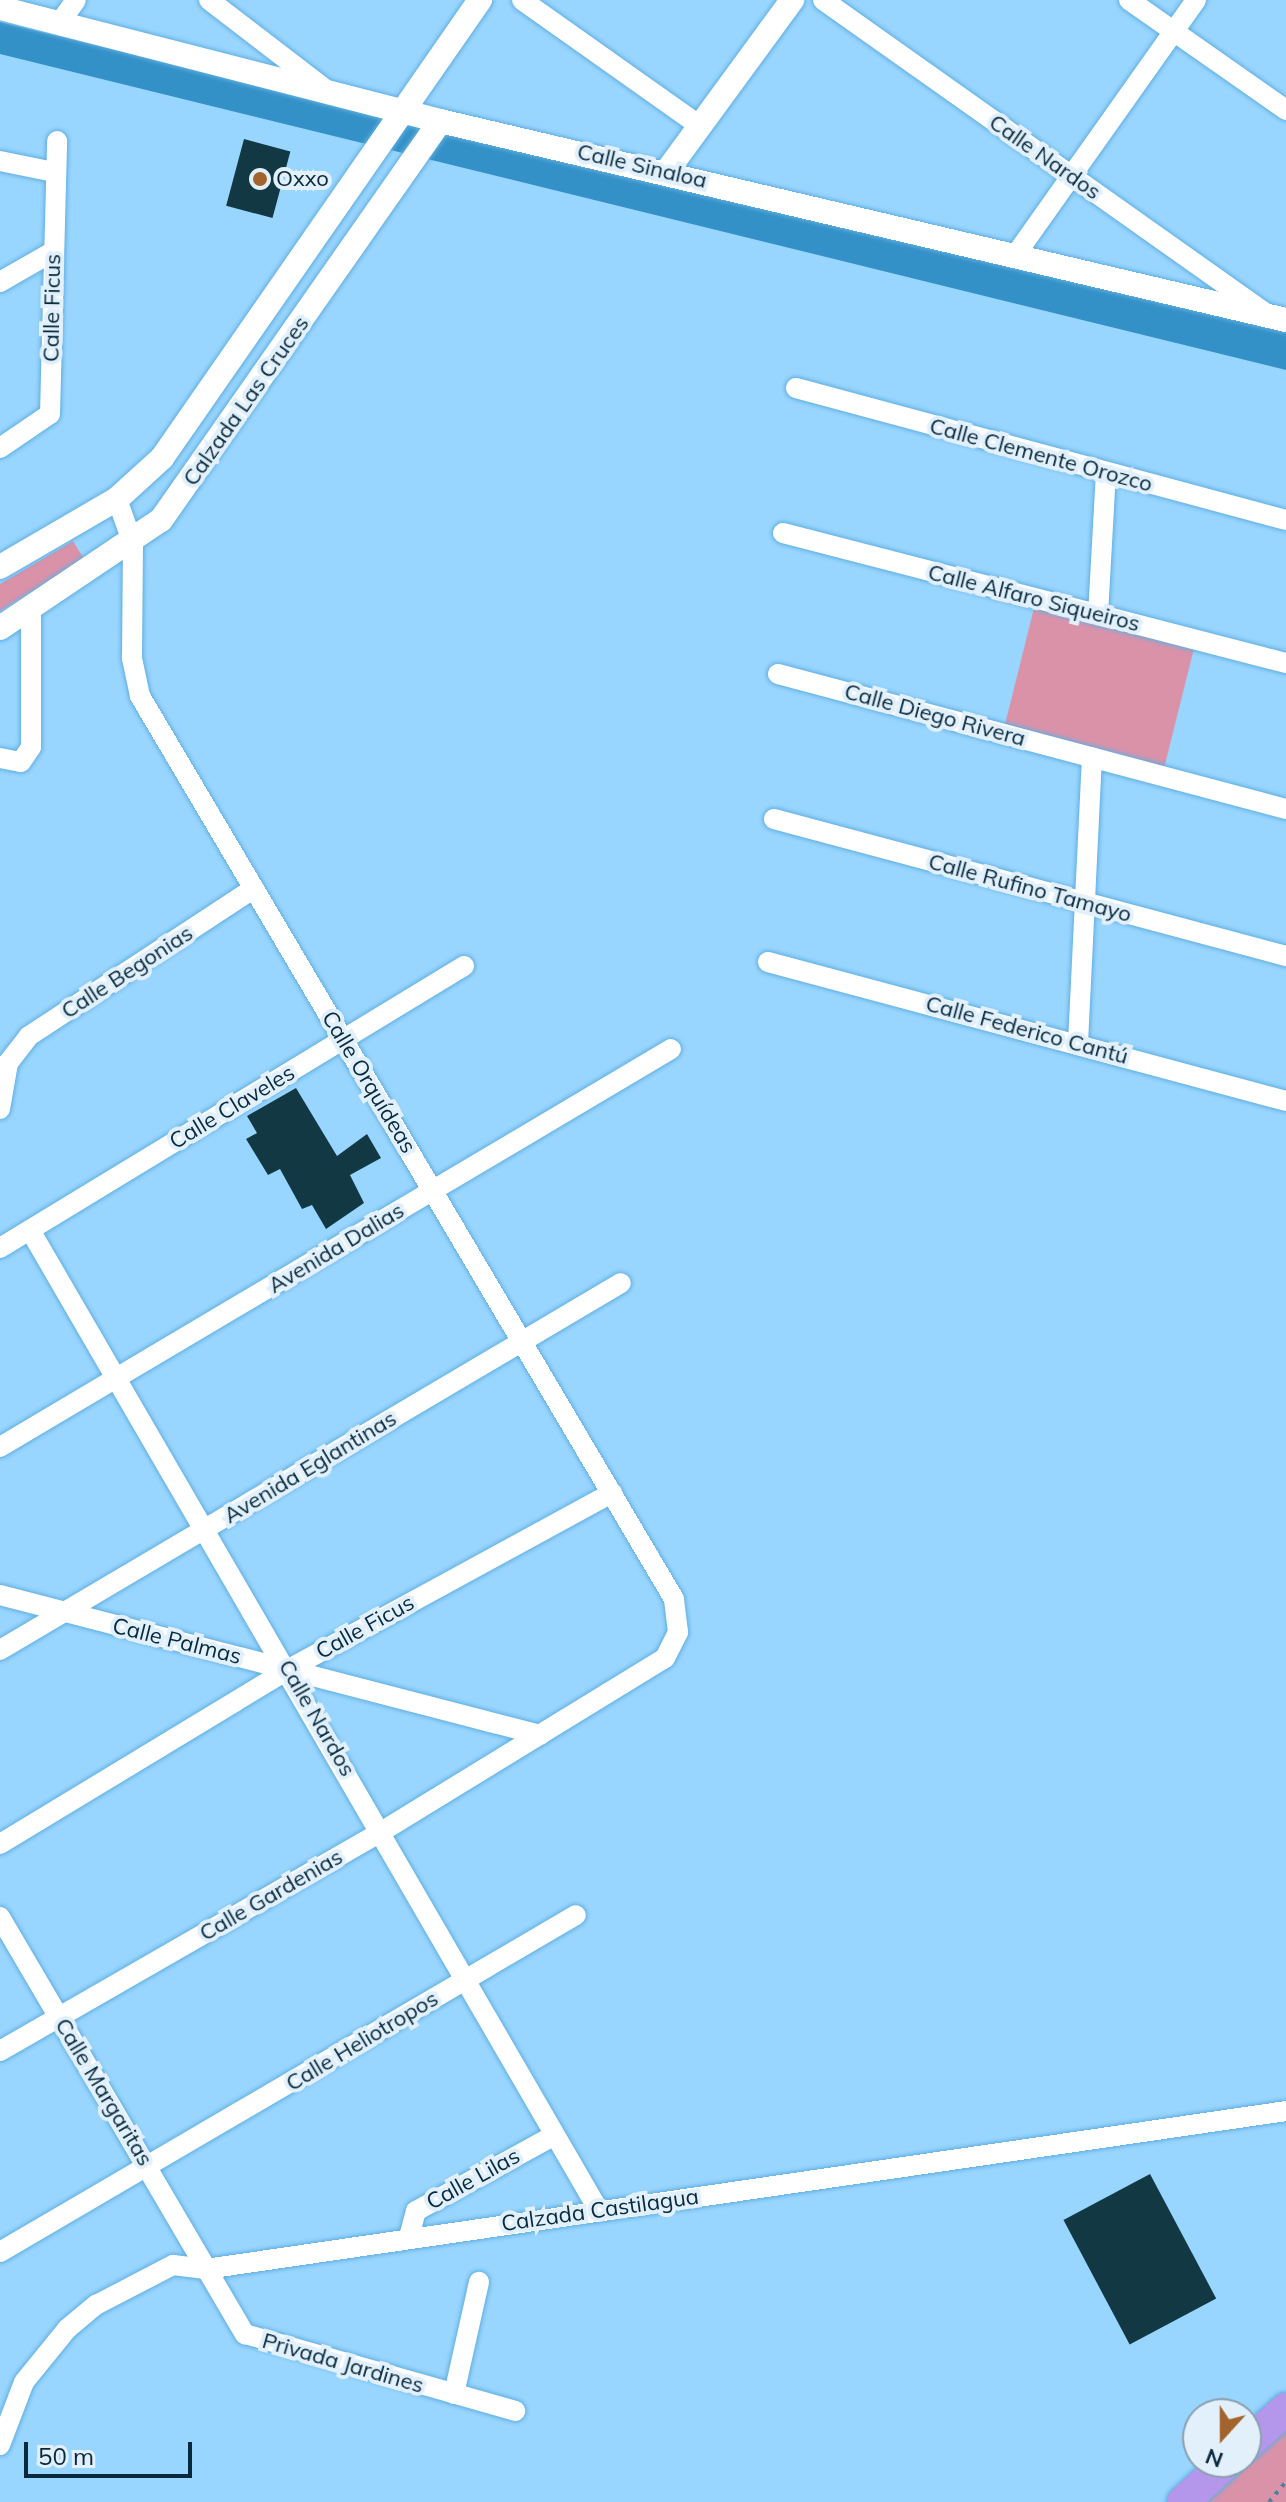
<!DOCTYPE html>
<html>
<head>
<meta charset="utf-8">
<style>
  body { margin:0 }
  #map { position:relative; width:1286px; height:2502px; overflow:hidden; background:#99d6ff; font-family:Mulish,sans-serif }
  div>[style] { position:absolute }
  .green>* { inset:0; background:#da92a9; transform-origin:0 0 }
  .water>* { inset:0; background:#3491c7 }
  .building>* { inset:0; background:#113843; transform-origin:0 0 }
  .path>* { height:4px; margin-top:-2px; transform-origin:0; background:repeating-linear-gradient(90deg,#50809e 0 4px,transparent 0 10px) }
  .roads { filter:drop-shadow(0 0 2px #61afe1) drop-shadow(0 0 2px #61afe1) }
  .minor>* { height:20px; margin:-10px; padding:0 10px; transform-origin:10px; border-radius:10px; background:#fff }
  .tertiary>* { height:24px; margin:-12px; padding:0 12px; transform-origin:12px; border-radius:12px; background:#fff }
  .trunk>* { height:32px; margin:-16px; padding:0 16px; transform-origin:16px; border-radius:16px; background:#b496ea }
  .dots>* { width:22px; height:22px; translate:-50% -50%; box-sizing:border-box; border:4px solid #e2f0fb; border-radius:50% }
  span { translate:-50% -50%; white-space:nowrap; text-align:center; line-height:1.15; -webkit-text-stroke:8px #e2f0fb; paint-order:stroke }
  .street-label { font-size:22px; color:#07293d }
  .poi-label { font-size:22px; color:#07293d }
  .left { translate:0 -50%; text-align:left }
  .north { position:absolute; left:1182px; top:2398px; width:80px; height:80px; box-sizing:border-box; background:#e2f0fb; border:2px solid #8aa0af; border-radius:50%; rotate:201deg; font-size:22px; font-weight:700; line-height:32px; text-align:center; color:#07293d }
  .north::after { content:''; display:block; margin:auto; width:28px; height:36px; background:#a3632c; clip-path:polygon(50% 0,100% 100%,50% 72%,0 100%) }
  .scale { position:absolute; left:24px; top:2442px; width:168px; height:36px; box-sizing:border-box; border:4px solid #07293d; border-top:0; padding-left:10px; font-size:24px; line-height:28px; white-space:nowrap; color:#07293d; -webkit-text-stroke:6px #e2f0fb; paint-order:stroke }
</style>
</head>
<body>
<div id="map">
  <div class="green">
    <i style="clip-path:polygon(73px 541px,84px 559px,0 611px,0 584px)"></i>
    <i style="left:1035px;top:604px;width:165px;height:134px;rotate:14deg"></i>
    <i style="clip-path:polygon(1286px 2415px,1286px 2502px,1190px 2502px,1234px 2462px,1246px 2462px,1246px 2451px)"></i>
  </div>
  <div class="water">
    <i style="clip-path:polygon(0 22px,1286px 332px,1286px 370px,0 54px)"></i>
  </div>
  <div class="building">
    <i style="left:244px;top:139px;width:48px;height:69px;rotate:15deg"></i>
    <i style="clip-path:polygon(296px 1088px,337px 1156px,367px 1134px,381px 1158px,350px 1175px,364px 1203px,326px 1229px,312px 1205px,302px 1209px,280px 1169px,268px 1175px,246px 1139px,257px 1133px,247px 1116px)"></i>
    <i style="left:1150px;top:2174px;width:141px;height:98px;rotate:62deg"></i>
  </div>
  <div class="path">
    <i style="left:1269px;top:2502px;width:26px;rotate:-50deg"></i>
  </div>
  <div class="roads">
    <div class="minor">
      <i style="left:209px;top:0;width:151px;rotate:37.5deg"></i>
      <i style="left:522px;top:0;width:218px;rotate:35.3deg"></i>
      <i style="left:823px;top:0;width:540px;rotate:35.28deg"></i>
      <i style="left:1129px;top:0;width:192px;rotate:35deg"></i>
      <i style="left:60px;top:22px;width:27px;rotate:-54deg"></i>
      <i style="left:0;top:161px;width:55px;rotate:11.5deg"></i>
      <i style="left:1014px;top:257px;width:315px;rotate:-54.7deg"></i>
      <i style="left:0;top:282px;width:62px;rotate:-29.9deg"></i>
      <i style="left:796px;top:388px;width:507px;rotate:15.08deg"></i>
      <i style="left:0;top:448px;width:60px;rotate:-34.2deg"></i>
      <i style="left:50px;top:414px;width:273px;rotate:-88.5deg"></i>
      <i style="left:783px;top:533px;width:520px;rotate:14.49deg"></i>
      <i style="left:1098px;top:615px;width:141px;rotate:-86.8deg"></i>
      <i style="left:778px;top:674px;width:526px;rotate:14.88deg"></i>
      <i style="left:0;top:758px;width:21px;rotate:11deg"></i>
      <i style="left:21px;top:762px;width:18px;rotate:-56deg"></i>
      <i style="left:31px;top:747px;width:138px;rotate:-90deg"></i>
      <i style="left:774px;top:819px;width:530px;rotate:14.98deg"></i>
      <i style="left:768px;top:962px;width:536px;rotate:15.02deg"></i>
      <i style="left:1078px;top:1043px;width:286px;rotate:-87.2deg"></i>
      <i style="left:0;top:1109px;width:47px;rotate:-80.1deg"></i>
      <i style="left:8px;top:1063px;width:34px;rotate:-52deg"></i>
      <i style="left:29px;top:1036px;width:269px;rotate:-33.3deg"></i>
      <i style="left:30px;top:1230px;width:1132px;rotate:59.88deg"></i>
      <i style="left:0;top:1248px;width:543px;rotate:-31.29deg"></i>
      <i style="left:0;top:1447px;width:780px;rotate:-30.67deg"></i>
      <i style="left:0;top:1595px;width:558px;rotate:14.53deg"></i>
      <i style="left:0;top:1650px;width:721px;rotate:-30.58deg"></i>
      <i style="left:0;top:1844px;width:338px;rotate:-31.2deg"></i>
      <i style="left:289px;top:1669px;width:368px;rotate:-28.6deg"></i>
      <i style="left:0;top:1917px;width:484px;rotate:59.6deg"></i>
      <i style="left:245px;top:2334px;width:281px;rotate:15.9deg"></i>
      <i style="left:0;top:2051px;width:439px;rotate:-29.9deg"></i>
      <i style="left:381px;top:1832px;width:333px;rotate:-31.5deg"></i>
      <i style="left:665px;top:1658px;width:29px;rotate:-63deg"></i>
      <i style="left:678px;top:1632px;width:33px;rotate:-97deg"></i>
      <i style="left:674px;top:1599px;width:1049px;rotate:-120.6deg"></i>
      <i style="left:140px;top:696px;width:40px;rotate:-102deg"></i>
      <i style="left:132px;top:657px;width:113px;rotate:-89.5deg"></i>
      <i style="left:133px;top:544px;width:48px;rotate:-109.6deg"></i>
      <i style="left:409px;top:2237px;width:27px;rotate:-75deg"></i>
      <i style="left:416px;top:2211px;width:158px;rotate:-28.7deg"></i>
      <i style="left:0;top:2252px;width:667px;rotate:-30.33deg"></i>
      <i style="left:454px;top:2394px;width:115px;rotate:-77.4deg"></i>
      <i style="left:0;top:2445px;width:67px;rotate:-69.1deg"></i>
      <i style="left:24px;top:2382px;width:68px;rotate:-50.9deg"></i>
      <i style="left:67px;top:2329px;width:38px;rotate:-40deg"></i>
      <i style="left:96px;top:2305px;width:87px;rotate:-27.5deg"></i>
      <i style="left:173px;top:2265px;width:33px;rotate:7deg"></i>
      <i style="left:206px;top:2269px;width:1091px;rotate:-8.32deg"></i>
    </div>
    <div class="tertiary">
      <i style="left:0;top:8px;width:454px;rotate:14.4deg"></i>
      <i style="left:440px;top:121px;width:869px;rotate:13.24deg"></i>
      <i style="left:667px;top:171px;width:212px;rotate:-53.8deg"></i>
      <i style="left:0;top:567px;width:135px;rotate:-30.2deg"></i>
      <i style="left:117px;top:499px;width:61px;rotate:-42.3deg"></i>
      <i style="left:162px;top:458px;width:558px;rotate:-55.23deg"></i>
      <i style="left:0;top:628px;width:194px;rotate:-33.9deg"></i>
      <i style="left:161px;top:520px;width:487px;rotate:-55deg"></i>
    </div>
    <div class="trunk">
      <i style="left:1246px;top:2445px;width:54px;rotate:-42deg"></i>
      <i style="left:1183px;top:2502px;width:59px;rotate:-42.3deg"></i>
    </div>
  </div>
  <div class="dots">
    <i style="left:260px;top:179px;background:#a3632c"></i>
  </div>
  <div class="street-label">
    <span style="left:1045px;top:157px;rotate:35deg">Calle Nardos</span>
    <span style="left:642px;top:166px;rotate:13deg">Calle Sinaloa</span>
    <span style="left:52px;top:308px;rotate:-89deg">Calle Ficus</span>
    <span style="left:246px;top:401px;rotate:-55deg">Calzada Las Cruces</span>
    <span style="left:1041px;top:455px;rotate:15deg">Calle Clemente Orozco</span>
    <span style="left:1034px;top:598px;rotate:14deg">Calle Alfaro Siqueiros</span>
    <span style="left:935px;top:715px;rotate:15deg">Calle Diego Rivera</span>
    <span style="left:1030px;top:888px;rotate:15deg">Calle Rufino Tamayo</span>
    <span style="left:127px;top:972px;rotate:-33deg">Calle Begonias</span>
    <span style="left:1027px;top:1030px;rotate:15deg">Calle Federico Cantú</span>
    <span style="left:369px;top:1082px;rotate:59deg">Calle Orquídeas</span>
    <span style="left:232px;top:1107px;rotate:-31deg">Calle Claveles</span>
    <span style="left:336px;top:1248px;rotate:-31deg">Avenida Dalias</span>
    <span style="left:310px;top:1467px;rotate:-31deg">Avenida Eglantinas</span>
    <span style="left:365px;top:1627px;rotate:-29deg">Calle Ficus</span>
    <span style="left:177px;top:1641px;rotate:14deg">Calle Palmas</span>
    <span style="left:317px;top:1718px;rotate:60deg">Calle Nardos</span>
    <span style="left:271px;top:1895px;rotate:-30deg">Calle Gardenias</span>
    <span style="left:362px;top:2041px;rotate:-31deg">Calle Heliotropos</span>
    <span style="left:104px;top:2092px;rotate:59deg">Calle Margaritas</span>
    <span style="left:473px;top:2179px;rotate:-29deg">Calle Lilas</span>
    <span style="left:600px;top:2210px;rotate:-8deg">Calzada Castilagua</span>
    <span style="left:343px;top:2363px;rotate:16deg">Privada Jardines</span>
  </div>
  <div class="poi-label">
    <span class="left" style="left:276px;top:179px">Oxxo</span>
  </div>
  <div class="north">N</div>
  <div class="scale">50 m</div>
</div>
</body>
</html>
